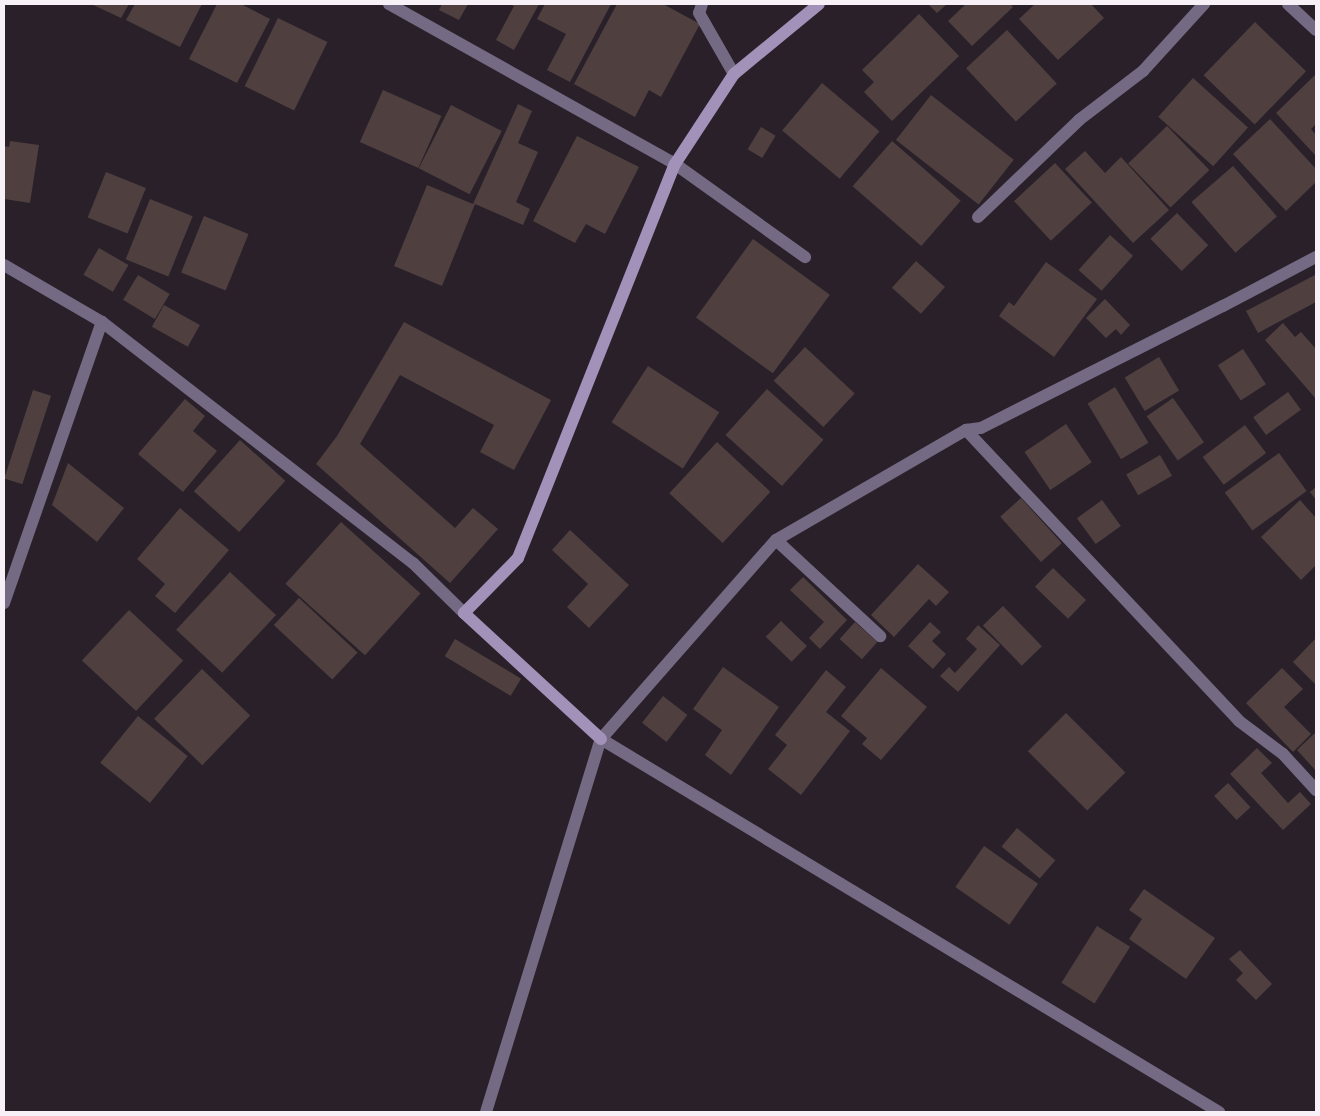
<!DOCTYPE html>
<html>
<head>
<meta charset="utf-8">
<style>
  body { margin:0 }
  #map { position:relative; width:1320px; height:1116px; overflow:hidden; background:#292029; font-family:"Fira Sans Condensed",sans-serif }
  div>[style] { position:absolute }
  .building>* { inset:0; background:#4f403f; transform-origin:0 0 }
  .street>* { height:12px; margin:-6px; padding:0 6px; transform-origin:6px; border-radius:6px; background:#746a83 }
  .secondary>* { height:12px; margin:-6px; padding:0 6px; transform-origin:6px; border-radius:6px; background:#a292ba }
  span { translate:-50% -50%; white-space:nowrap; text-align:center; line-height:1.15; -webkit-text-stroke:4px #201720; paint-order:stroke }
  .frame { position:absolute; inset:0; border:5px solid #f7f0f7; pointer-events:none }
</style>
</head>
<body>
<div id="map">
  <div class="building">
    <i style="clip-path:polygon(91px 4px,129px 4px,121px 18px)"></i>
    <i style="clip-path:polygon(135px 4px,202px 4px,180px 47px,126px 20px)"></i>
    <i style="clip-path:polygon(217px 4px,241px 4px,270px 19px,237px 83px,189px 59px)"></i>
    <i style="clip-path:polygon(442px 4px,468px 4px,459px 20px,439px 10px)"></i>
    <i style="clip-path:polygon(510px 4px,539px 4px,514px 50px,496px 40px,514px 6px)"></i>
    <i style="clip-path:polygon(545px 4px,611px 4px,570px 82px,547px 70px,566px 34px,537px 19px)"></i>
    <i style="clip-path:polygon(617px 4px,663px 4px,700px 24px,661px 97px,649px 90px,635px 117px,574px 84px)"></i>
    <i style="clip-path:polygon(928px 4px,947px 4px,937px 13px)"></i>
    <i style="clip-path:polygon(966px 4px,1010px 4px,1013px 7px,972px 46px,948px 21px)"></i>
    <i style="clip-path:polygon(1035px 4px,1091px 4px,1104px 18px,1058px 60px,1019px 19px)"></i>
    <i style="clip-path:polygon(919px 14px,959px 56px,892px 121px,864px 92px,874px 82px,862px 70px)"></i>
    <i style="left:278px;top:18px;width:55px;height:76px;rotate:26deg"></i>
    <i style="left:1255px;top:22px;width:71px;height:74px;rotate:44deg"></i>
    <i style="left:1007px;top:30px;width:73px;height:56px;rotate:47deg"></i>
    <i style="clip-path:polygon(1316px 74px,1316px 124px,1311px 129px,1316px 135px,1316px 156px,1276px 113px)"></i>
    <i style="left:1193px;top:78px;width:74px;height:52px;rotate:42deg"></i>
    <i style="left:822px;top:83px;width:75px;height:62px;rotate:40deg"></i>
    <i style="left:383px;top:90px;width:64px;height:57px;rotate:24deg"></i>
    <i style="left:931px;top:95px;width:105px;height:57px;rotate:38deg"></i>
    <i style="clip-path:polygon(518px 104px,532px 111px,518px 143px,538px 152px,516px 202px,530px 209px,523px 225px,475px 204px,442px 286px,394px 266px,427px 185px,473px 204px)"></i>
    <i style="left:451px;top:105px;width:57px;height:71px;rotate:27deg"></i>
    <i style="clip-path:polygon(1270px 119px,1316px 169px,1316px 182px,1286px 211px,1233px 154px)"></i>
    <i style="left:1167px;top:126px;width:61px;height:54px;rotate:46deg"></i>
    <i style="left:761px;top:127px;width:17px;height:26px;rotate:31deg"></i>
    <i style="clip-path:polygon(577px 136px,639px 167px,605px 234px,586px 224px,575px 243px,533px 221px)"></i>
    <i style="clip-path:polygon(10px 141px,39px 145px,30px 203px,4px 199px,4px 146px,9px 147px)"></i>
    <i style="left:892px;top:141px;width:91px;height:60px;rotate:41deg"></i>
    <i style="clip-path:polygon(1085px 151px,1105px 173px,1121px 157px,1169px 210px,1133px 243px,1065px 169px)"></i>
    <i style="left:1055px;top:163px;width:54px;height:56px;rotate:47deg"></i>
    <i style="left:1233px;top:166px;width:67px;height:55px;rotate:49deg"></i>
    <i style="left:106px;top:172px;width:43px;height:49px;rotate:22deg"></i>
    <i style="left:150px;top:199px;width:46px;height:65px;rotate:22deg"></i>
    <i style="left:1177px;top:213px;width:45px;height:37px;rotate:46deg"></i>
    <i style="left:204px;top:216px;width:48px;height:61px;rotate:22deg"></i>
    <i style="left:1110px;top:235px;width:31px;height:47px;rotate:42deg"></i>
    <i style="left:753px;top:239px;width:95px;height:97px;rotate:36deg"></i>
    <i style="left:99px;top:248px;width:34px;height:31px;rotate:30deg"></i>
    <i style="left:916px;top:261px;width:39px;height:36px;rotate:42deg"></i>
    <i style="clip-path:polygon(1046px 262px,1097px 299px,1054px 357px,999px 316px,1009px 302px,1014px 306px)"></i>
    <i style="left:138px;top:275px;width:37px;height:29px;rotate:31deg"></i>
    <i style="clip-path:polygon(1315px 275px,1316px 302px,1258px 333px,1246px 311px)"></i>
    <i style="clip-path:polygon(1105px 299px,1130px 325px,1121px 335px,1116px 329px,1106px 338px,1086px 318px)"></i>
    <i style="left:164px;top:305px;width:41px;height:25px;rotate:29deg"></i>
    <i style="clip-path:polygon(404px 322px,551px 400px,514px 470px,480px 452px,494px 425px,400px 375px,360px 444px,455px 528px,473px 508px,498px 529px,450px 583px,316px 464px,337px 436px)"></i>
    <i style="clip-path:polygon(1283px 323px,1295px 337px,1301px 332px,1316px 349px,1316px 399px,1265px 340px)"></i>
    <i style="left:805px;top:347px;width:68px;height:46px;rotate:43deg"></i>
    <i style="left:1243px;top:349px;width:42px;height:30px;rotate:57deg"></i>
    <i style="left:1159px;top:357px;width:39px;height:40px;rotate:59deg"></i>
    <i style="left:648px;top:366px;width:85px;height:67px;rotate:33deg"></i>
    <i style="left:1115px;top:387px;width:65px;height:32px;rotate:59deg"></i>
    <i style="left:767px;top:389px;width:76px;height:62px;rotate:42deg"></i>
    <i style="left:33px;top:390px;width:19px;height:93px;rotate:18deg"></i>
    <i style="left:1288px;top:392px;width:22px;height:43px;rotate:54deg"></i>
    <i style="left:1173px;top:398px;width:54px;height:32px;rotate:55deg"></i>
    <i style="clip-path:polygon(185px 399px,205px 416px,193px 431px,217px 451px,183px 492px,138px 454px)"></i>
    <i style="left:1066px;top:424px;width:46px;height:50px;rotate:56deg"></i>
    <i style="left:1245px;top:425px;width:35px;height:53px;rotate:53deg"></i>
    <i style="left:240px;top:440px;width:61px;height:69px;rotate:42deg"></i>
    <i style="left:717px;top:442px;width:73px;height:70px;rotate:43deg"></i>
    <i style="left:1279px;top:453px;width:47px;height:67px;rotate:54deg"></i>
    <i style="left:1160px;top:455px;width:24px;height:39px;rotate:60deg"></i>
    <i style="clip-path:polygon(68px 463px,124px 508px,97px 542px,52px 505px)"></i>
    <i style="clip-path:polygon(1316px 487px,1316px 500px,1310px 492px)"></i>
    <i style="left:1021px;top:498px;width:61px;height:28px;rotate:48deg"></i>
    <i style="left:1102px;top:500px;width:32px;height:31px;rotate:54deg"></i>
    <i style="clip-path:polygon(1300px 500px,1316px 518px,1316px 565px,1301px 580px,1261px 537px)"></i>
    <i style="clip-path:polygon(180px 508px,229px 550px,175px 613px,155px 596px,165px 584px,137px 559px)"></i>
    <i style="left:341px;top:522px;width:107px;height:83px;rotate:42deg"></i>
    <i style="clip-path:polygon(570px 530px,629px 585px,589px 628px,567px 607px,588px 584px,552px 550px)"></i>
    <i style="clip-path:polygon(918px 564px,949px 592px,936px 606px,929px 599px,894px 637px,871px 615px)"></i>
    <i style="left:1053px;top:568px;width:46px;height:26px;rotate:44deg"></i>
    <i style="left:230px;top:572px;width:63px;height:79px;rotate:43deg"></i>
    <i style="clip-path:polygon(803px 577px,847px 620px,820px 649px,809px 638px,824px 622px,790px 590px)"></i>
    <i style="left:299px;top:598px;width:80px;height:37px;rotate:43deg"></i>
    <i style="left:1003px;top:606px;width:56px;height:28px;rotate:46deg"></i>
    <i style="left:129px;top:610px;width:74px;height:69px;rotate:43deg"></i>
    <i style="left:781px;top:621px;width:36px;height:22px;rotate:44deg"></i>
    <i style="left:855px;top:622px;width:30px;height:23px;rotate:42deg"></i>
    <i style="clip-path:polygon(930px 622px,941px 632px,932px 641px,946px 654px,933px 669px,908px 646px)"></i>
    <i style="clip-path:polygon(978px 625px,1000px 645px,958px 692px,940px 676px,949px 667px,955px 673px,977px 649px,966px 639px)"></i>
    <i style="clip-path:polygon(1316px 638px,1316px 685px,1293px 662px)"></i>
    <i style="left:455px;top:639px;width:77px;height:20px;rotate:31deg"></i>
    <i style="clip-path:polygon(723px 667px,779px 707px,731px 775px,705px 755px,722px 730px,693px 709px)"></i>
    <i style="clip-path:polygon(881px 668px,927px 707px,881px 760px,862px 744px,867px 738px,841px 716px)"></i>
    <i style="clip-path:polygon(1282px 668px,1303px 689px,1284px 707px,1311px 734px,1293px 752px,1246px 703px)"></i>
    <i style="left:202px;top:669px;width:67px;height:69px;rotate:44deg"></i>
    <i style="clip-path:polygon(826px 670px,846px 687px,826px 712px,850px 731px,801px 795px,768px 769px,787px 745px,775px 735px)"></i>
    <i style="left:663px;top:696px;width:31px;height:34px;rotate:38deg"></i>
    <i style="left:1066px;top:713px;width:84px;height:54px;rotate:45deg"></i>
    <i style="left:138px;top:716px;width:64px;height:60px;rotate:39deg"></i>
    <i style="clip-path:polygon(1316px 732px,1316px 771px,1297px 750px)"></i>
    <i style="clip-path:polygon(1257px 748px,1272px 763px,1261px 773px,1288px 803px,1300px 792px,1311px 804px,1283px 830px,1230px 774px)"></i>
    <i style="left:1228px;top:783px;width:33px;height:19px;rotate:47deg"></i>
    <i style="left:1017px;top:828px;width:50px;height:24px;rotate:40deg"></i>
    <i style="left:984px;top:846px;width:66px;height:50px;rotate:35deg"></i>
    <i style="clip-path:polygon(1144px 889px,1215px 938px,1186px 979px,1129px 939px,1142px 919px,1129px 910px)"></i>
    <i style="left:1097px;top:926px;width:39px;height:67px;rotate:32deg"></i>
    <i style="clip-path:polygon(1240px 950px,1272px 984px,1256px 1000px,1236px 980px,1243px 973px,1229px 959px)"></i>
  </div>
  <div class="street">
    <i style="left:389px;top:4px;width:328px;rotate:29.2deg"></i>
    <i style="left:675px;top:164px;width:160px;rotate:35.6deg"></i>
    <i style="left:702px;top:4px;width:9px;rotate:108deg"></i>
    <i style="left:699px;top:13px;width:70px;rotate:60.2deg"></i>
    <i style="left:1288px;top:4px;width:38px;rotate:43deg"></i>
    <i style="left:978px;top:217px;width:140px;rotate:-43.8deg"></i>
    <i style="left:1079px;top:120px;width:81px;rotate:-37.4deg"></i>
    <i style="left:1143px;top:71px;width:91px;rotate:-47.7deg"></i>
    <i style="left:4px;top:265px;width:113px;rotate:30.2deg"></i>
    <i style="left:102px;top:322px;width:393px;rotate:37.8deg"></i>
    <i style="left:413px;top:563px;width:71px;rotate:44.4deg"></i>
    <i style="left:966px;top:430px;width:399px;rotate:46.8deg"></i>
    <i style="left:1239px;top:721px;width:55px;rotate:36.9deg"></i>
    <i style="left:1283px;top:754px;width:49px;rotate:47.5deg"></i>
    <i style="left:776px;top:540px;width:142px;rotate:42.7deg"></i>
    <i style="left:4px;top:603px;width:298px;rotate:-70.8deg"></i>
    <i style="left:601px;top:739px;width:722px;rotate:31.11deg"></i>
    <i style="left:486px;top:1112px;width:390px;rotate:-72.9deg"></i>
    <i style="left:601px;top:739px;width:265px;rotate:-48.7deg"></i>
    <i style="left:776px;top:540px;width:220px;rotate:-30.1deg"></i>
    <i style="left:966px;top:430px;width:15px;rotate:-8deg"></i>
    <i style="left:981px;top:428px;width:271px;rotate:-26.8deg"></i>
    <i style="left:1223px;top:306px;width:105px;rotate:-27.8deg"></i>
  </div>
  <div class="secondary">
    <i style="left:601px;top:739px;width:186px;rotate:-137.4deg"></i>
    <i style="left:464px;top:613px;width:77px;rotate:-45.5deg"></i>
    <i style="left:518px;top:558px;width:424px;rotate:-68.3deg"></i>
    <i style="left:675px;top:164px;width:108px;rotate:-56.8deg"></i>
    <i style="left:734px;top:74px;width:110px;rotate:-39.5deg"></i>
  </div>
  <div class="frame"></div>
</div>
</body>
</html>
